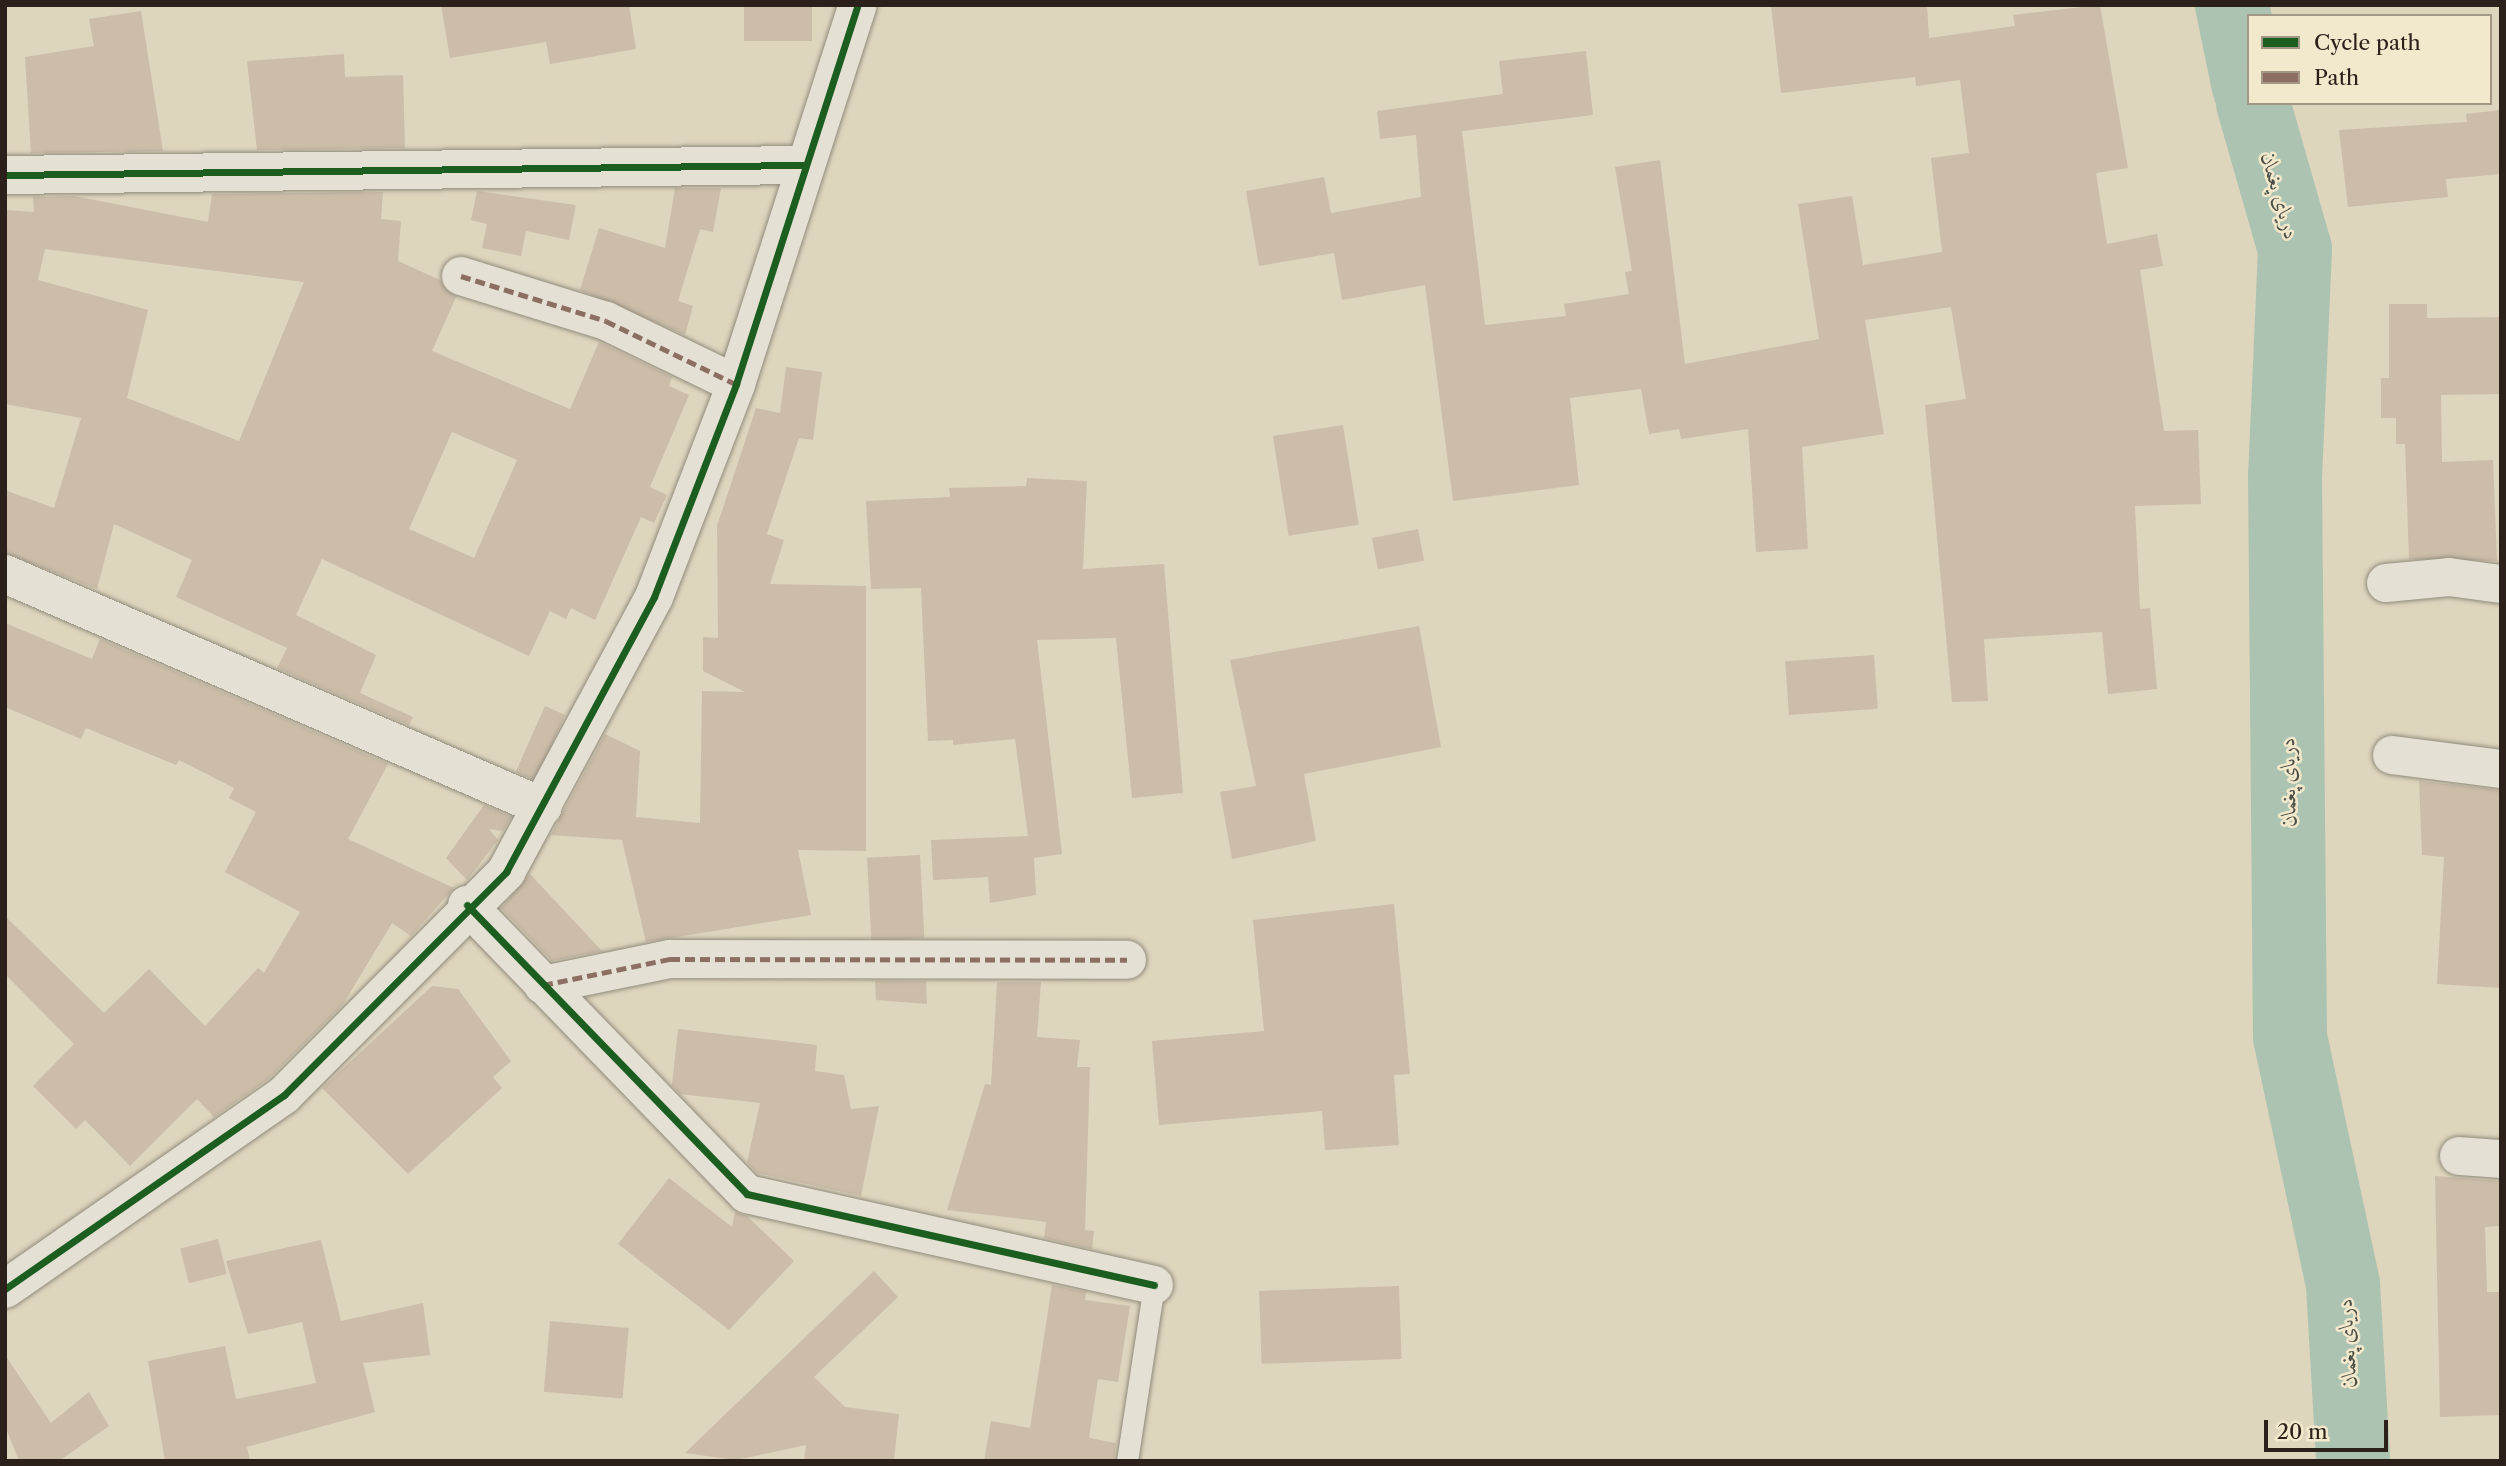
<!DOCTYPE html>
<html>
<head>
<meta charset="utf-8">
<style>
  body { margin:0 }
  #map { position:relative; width:2506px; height:1466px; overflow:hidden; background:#ded5bd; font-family:"Libre Caslon Text",Amiri,serif }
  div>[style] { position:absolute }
  .river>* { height:74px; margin:-37px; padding:0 37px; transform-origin:37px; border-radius:37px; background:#adc3b2 }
  .building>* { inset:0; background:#ccbda9; transform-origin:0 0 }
  .roads { filter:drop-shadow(0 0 2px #918b7d) drop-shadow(0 0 2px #918b7d) }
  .service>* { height:21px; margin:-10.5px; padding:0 10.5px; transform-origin:10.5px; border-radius:10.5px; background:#e5e0d4 }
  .minor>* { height:38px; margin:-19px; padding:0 19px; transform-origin:19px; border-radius:19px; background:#e5e0d4 }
  .quiet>* { height:5px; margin-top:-2.5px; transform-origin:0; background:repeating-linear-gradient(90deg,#8d6e63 0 10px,transparent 0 15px) }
  .cycleway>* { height:7px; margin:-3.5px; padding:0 3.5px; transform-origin:3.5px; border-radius:3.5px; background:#1b5e20 }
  span { translate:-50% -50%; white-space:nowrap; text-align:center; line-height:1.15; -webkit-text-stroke:5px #f2e8cc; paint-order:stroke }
  .water-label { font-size:21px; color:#4c4f46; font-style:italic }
  .frame { position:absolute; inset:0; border:7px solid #2b211a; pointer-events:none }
  .legend { position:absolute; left:2247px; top:14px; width:245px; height:91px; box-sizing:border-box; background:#f2e8cc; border:2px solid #a29885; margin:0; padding:9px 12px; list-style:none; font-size:21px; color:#2b211a }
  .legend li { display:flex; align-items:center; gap:14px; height:35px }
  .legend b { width:35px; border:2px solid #a29885 }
  .scale { position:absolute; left:2264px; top:1420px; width:124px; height:32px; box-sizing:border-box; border:4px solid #2b211a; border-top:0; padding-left:9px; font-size:21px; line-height:24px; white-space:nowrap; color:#2b211a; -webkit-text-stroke:5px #f2e8cc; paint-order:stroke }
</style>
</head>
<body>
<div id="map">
  <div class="river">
    <i style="left:2232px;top:5px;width:84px;rotate:78.3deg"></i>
    <i style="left:2253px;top:103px;width:152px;rotate:74deg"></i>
    <i style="left:2295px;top:249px;width:226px;rotate:92.5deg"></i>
    <i style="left:2285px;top:475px;width:562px;rotate:89.49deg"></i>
    <i style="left:2290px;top:1037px;width:254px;rotate:77.9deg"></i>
    <i style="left:2343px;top:1285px;width:176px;rotate:86.7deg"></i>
  </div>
  <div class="building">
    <i style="clip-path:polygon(441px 5px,629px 5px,636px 49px,550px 64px,546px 42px,450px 58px)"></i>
    <i style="left:744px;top:5px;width:68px;height:36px"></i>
    <i style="clip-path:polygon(1771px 5px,1927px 5px,1929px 38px,2015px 26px,2013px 15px,2100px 5px,2128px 168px,2096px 173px,2107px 244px,2157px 234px,2163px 266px,2140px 270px,2164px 431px,2198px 430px,2201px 504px,2135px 506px,2140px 609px,2150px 608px,2157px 689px,2108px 694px,2102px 632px,1984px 639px,1988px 701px,1952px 702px,1925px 405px,1966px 399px,1951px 307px,1865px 320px,1884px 434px,1802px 447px,1808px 549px,1756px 552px,1748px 429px,1681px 439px,1679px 429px,1649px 434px,1641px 389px,1570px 398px,1579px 485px,1453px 501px,1425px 285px,1342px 300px,1334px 253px,1259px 266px,1246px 191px,1324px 177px,1331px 213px,1421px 197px,1416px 135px,1380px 139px,1377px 111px,1503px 94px,1499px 61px,1586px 51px,1593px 115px,1462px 131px,1485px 325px,1566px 316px,1564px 304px,1629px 294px,1625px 272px,1632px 271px,1615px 167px,1660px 160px,1685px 364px,1819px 339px,1798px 204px,1852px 196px,1863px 265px,1942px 252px,1931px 158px,1969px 153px,1960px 80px,1916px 86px,1915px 77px,1781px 93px)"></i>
    <i style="clip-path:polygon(141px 11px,163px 151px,31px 153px,25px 57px,94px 46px,89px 19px)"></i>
    <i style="clip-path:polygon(344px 54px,345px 77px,403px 75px,405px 148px,257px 150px,247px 61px)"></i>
    <i style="clip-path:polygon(2501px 110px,2501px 174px,2446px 179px,2448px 197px,2348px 207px,2339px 130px,2467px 122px,2466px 114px)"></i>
    <i style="clip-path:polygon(675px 188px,721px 188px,713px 232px,700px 229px,678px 301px,693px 306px,685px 335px,580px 290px,599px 228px,665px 248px)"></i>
    <i style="clip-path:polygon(477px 191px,576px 205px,569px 240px,526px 231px,521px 256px,482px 248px,487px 224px,471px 220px)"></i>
    <i style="clip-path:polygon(evenodd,383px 192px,381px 219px,401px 221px,398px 261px,440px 280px,456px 297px,432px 351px,570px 409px,599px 342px,672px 377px,669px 386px,689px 395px,650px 487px,667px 495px,654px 523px,641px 517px,595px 620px,571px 608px,566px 619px,550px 611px,529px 656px,322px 559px,296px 615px,376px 655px,360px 693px,413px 717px,409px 725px,277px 668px,287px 648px,176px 597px,192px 560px,114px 524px,97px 589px,5px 553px,5px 490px,54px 508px,81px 418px,5px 404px,5px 210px,34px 212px,33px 197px,74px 196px,208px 222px,212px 194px,383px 192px,45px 249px,304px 282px,239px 441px,127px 398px,148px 310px,38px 280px,45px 249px,383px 192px,452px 432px,517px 460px,474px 558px,409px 529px,452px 432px)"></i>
    <i style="clip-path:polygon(2389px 304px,2427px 304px,2427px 318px,2501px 317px,2501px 394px,2441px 395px,2442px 462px,2493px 460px,2497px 561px,2409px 559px,2405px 444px,2396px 444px,2396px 418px,2381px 418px,2381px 378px,2389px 378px)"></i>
    <i style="clip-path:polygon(786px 367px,822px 372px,813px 440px,799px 438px,767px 534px,784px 540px,770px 584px,866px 586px,866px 851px,798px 850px,811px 915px,646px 942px,622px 840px,551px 835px,605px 734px,640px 751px,636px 817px,700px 823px,702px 691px,745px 692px,703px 671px,703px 637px,718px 638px,717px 526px,756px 408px,780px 413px)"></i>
    <i style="left:1343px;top:425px;width:101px;height:71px;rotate:81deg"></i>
    <i style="clip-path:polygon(1027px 478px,1087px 481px,1083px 569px,1164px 564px,1183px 793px,1132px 798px,1116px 638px,1037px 640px,1062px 854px,1034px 858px,1036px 895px,990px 903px,988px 877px,933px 880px,931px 840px,1028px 836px,1015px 739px,953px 745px,953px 740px,928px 741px,921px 588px,871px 589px,866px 501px,950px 497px,949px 488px,1026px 486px)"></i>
    <i style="left:1418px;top:529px;width:32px;height:47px;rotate:79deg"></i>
    <i style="clip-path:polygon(5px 623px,92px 659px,100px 639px,388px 764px,348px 839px,454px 888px,411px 936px,392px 923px,342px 1006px,270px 1078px,214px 1117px,197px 1099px,130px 1166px,85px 1120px,76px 1129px,33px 1086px,74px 1044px,5px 974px,5px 916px,104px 1013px,149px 969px,205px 1026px,258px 968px,264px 973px,300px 912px,225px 872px,256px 812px,229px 798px,234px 788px,179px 760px,176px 765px,86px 728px,81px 739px,5px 707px)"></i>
    <i style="clip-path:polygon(1419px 626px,1441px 747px,1304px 774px,1316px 841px,1232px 859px,1220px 792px,1256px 786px,1230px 660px)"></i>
    <i style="left:1874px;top:655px;width:54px;height:89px;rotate:86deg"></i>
    <i style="left:545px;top:706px;width:22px;height:72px;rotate:24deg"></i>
    <i style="clip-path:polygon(2419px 781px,2501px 790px,2501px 988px,2437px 984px,2444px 857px,2422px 855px)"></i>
    <i style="clip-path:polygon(484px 805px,511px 817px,503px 831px,489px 829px,498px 840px,467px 880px,446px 858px)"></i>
    <i style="left:920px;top:855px;width:83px;height:53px;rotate:87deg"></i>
    <i style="clip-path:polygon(530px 874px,602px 951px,552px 961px,501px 908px)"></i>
    <i style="clip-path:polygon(1394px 904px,1410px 1074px,1394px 1075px,1399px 1145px,1325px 1150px,1322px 1111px,1159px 1125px,1152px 1041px,1264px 1031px,1253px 920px)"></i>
    <i style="clip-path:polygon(875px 981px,926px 981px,927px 1004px,876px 1000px)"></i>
    <i style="clip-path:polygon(997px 982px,1041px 982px,1037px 1037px,1080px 1040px,1077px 1067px,1090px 1067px,1085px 1230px,1094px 1231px,1092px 1249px,1044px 1238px,1046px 1222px,947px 1210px,985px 1084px,991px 1085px)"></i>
    <i style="clip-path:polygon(432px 986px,458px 989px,511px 1061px,493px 1077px,502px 1088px,408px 1174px,322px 1088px)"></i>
    <i style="clip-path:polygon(678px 1029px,817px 1045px,815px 1071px,844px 1075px,851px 1109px,879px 1106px,861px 1196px,757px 1173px,747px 1162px,760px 1103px,680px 1094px,672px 1085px)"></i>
    <i style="clip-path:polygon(2435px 1176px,2501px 1181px,2501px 1226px,2485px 1227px,2487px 1292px,2501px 1292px,2501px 1415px,2440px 1417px)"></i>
    <i style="clip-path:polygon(669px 1178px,732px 1227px,735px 1212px,747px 1216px,794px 1261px,729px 1330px,618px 1244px)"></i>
    <i style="left:218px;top:1239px;width:36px;height:39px;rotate:76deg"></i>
    <i style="clip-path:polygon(321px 1240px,341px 1321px,423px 1303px,430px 1355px,363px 1363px,375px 1412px,247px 1447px,250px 1461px,165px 1461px,148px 1361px,225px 1346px,236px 1399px,316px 1383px,302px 1322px,248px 1334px,226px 1261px)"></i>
    <i style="clip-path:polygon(874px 1271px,898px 1297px,814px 1377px,845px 1407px,899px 1414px,894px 1461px,804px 1461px,806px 1445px,736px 1460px,685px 1453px)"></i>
    <i style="clip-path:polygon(1052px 1285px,1086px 1292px,1085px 1300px,1130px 1306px,1118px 1382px,1098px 1379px,1089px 1438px,1116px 1443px,1114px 1461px,984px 1461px,991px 1421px,1030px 1428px)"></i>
    <i style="left:1399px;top:1286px;width:73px;height:140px;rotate:88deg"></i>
    <i style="left:550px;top:1321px;width:79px;height:71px;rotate:5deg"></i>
    <i style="clip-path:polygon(5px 1355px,51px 1423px,89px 1392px,109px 1426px,59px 1461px,19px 1461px,5px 1426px)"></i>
  </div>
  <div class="roads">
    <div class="service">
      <i style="left:1127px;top:1461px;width:178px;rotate:-81.3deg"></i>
    </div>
    <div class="minor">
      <i style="left:5px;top:175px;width:798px;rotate:-0.72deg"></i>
      <i style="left:461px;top:276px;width:152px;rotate:17.2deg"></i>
      <i style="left:606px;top:321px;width:144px;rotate:25.9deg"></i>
      <i style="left:5px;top:574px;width:586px;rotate:23.42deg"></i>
      <i style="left:2386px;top:583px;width:63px;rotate:-5.4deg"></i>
      <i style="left:2449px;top:577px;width:52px;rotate:7.7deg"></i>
      <i style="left:2392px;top:755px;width:110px;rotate:7.3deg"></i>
      <i style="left:467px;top:905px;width:402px;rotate:45.9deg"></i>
      <i style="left:747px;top:1194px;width:417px;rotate:12.6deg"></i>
      <i style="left:543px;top:985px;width:130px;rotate:-11.6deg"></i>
      <i style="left:670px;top:959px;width:457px;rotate:0.1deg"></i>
      <i style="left:2459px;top:1156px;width:42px;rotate:4.1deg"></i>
      <i style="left:5px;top:1289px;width:340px;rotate:-34.8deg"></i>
      <i style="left:284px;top:1095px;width:315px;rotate:-45.1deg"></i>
      <i style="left:506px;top:872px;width:312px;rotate:-61.7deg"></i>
      <i style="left:654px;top:597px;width:228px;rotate:-68.9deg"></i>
      <i style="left:736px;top:384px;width:398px;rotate:-72.2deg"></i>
    </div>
  </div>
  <div class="quiet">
    <i style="left:461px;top:276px;width:152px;rotate:17.2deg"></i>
    <i style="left:606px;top:321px;width:144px;rotate:25.9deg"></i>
    <i style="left:543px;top:985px;width:130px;rotate:-11.6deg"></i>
    <i style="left:670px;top:959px;width:457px;rotate:0.1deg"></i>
  </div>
  <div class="cycleway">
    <i style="left:5px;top:175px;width:798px;rotate:-0.72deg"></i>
    <i style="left:467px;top:905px;width:402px;rotate:45.9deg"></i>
    <i style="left:747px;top:1194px;width:417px;rotate:12.6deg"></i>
    <i style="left:5px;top:1289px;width:340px;rotate:-34.8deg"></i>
    <i style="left:284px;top:1095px;width:315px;rotate:-45.1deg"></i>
    <i style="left:506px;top:872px;width:312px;rotate:-61.7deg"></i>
    <i style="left:654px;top:597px;width:228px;rotate:-68.9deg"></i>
    <i style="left:736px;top:384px;width:398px;rotate:-72.2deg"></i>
  </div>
  <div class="water-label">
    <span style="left:2280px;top:196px;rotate:74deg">دریای پغمان</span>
    <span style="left:2288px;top:782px;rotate:-91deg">دریای پغمان</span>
    <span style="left:2347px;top:1343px;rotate:-93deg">دریای پغمان</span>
  </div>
  <div class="frame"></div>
  <ul class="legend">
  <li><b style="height:9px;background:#1b5e20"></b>Cycle path</li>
  <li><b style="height:9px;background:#8d6e63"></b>Path</li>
  </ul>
  <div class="scale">20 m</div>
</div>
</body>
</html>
